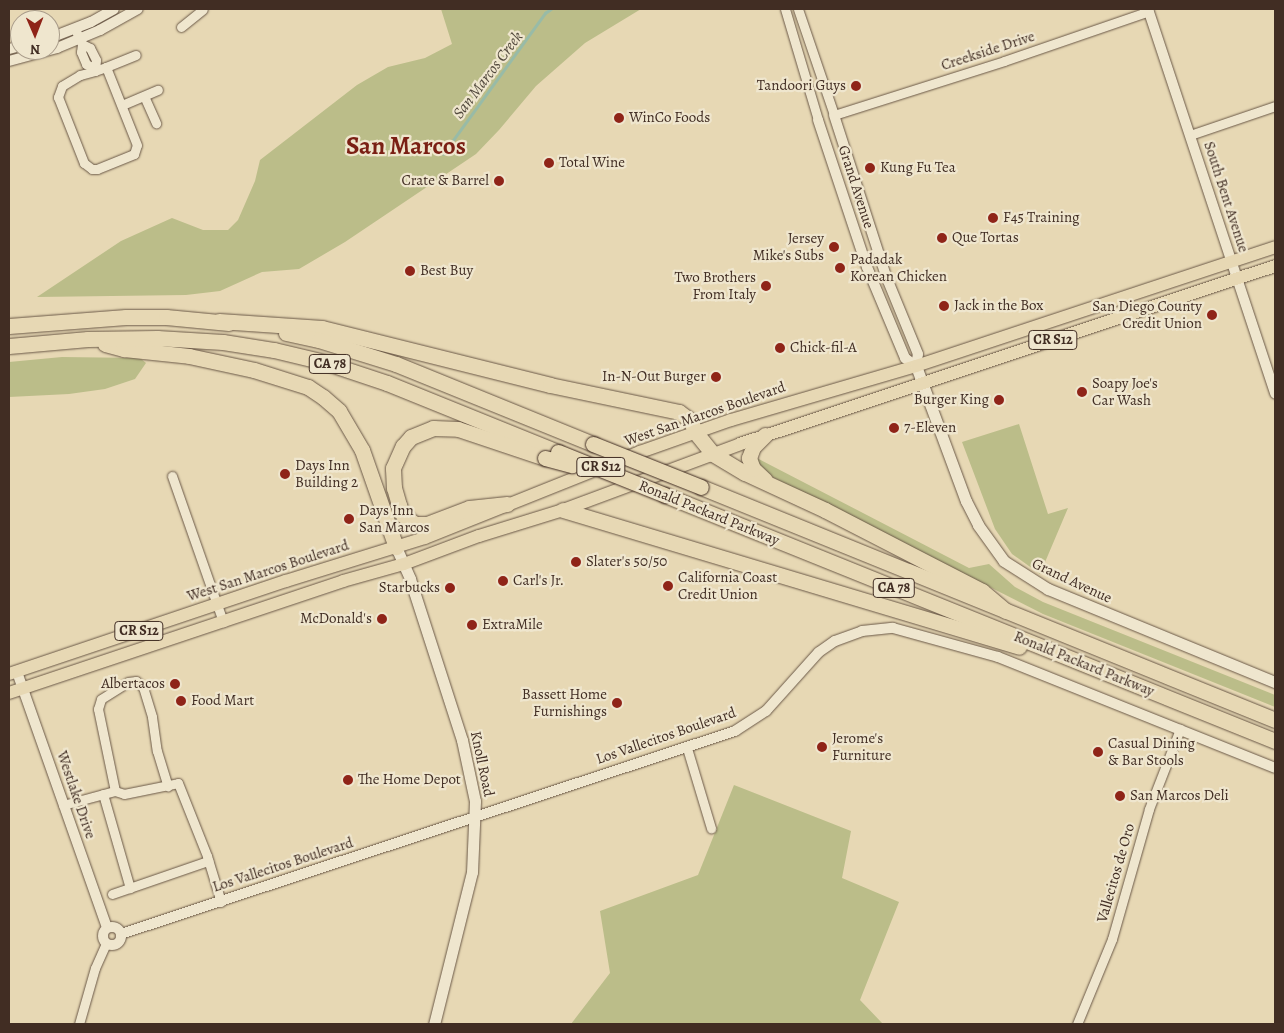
<!DOCTYPE html>
<html>
<head>
<meta charset="utf-8">
<style>
  body { margin:0 }
  #map { position:relative; width:1284px; height:1033px; overflow:hidden; background:#e7d8b4; font-family:Alegreya,serif }
  div>[style] { position:absolute }
  .green>* { inset:0; background:#bbbd89 }
  .stream>* { height:2.5px; margin:-1.25px; padding:0 1.25px; transform-origin:1.25px; border-radius:1.25px; background:#98bba7 }
  .roads { filter:drop-shadow(0 0 1px #6a5847) drop-shadow(0 0 1px #6a5847) }
  .minor>* { height:9px; margin:-4.5px; padding:0 4.5px; transform-origin:4.5px; border-radius:4.5px; background:#efe6ce }
  .tertiary>* { height:10px; margin:-5px; padding:0 5px; transform-origin:5px; border-radius:5px; background:#efe6ce }
  .tertiary>.ring { margin:-5px; padding:0; box-sizing:content-box; background:none; border:10px solid #efe6ce; border-radius:50% }
  .secondary>* { height:11px; margin:-5.5px; padding:0 5.5px; transform-origin:5.5px; border-radius:5.5px; background:#efe6ce }
  .primary>* { height:12px; margin:-6px; padding:0 6px; transform-origin:6px; border-radius:6px; background:#e7d8b4 }
  .motorway>* { height:15px; margin:-7.5px; padding:0 7.5px; transform-origin:7.5px; border-radius:7.5px; background:#e7d8b4 }
  .bridges { filter:drop-shadow(0 0 1px #412d23) drop-shadow(0 0 1px #412d23) }
  .motorway-bridge>* { height:15px; margin:-7.5px; padding:0 7.5px; transform-origin:7.5px; border-radius:7.5px; background:#e7d8b4 }
  .dots>* { width:14px; height:14px; translate:-50% -50%; box-sizing:border-box; border:2px solid #efe6ce; border-radius:50% }
  span { translate:-50% -50%; white-space:nowrap; text-align:center; line-height:1.15; -webkit-text-stroke:4.5px #efe6ce; paint-order:stroke }
  .shield-label span { padding:1px 4px; background:#efe6ce; border:1px solid; border-radius:4px; -webkit-text-stroke-width:0 }
  .shield-label { font-size:14px; color:#412d23; font-weight:700 }
  .street-label { font-size:15px; color:#412d23 }
  .poi-label { font-size:15px; color:#412d23 }
  .right { translate:-100% -50%; text-align:right }
  .left { translate:0 -50%; text-align:left }
  .water-label { font-size:16px; color:#52493d; font-style:italic }
  .town-label { font-size:25px; color:#7a1f14; font-weight:700 }
  .frame { position:absolute; inset:0; border:10px solid #412d23; pointer-events:none }
  .north { position:absolute; left:10px; top:10px; width:50px; height:50px; box-sizing:border-box; background:#efe6ce; border:1px solid #a99c8a; border-radius:50%; rotate:179deg; font-size:14px; font-weight:700; line-height:20px; text-align:center; color:#412d23 }
  .north::after { content:''; display:block; margin:auto; width:18px; height:22px; background:#8f2418; clip-path:polygon(50% 0,100% 100%,50% 72%,0 100%) }
</style>
</head>
<body>
<div id="map">
  <div class="green">
    <i style="clip-path:polygon(441px 9px,641px 9px,585px 43px,536px 86px,499px 130px,476px 154px,345px 242px,299px 269px,262px 272px,220px 291px,186px 295px,37px 297px,121px 241px,172px 218px,203px 230px,228px 230px,238px 220px,255px 181px,260px 160px,357px 85px,388px 67px,425px 58px,452px 44px)"></i>
    <i style="clip-path:polygon(62px 357px,140px 358px,146px 363px,135px 379px,105px 389px,69px 394px,9px 397px,9px 362px)"></i>
    <i style="clip-path:polygon(1019px 424px,1048px 514px,1068px 508px,1040px 574px,1012px 554px,995px 529px,962px 442px)"></i>
    <i style="clip-path:polygon(755px 457px,969px 568px,989px 564px,1015px 587px,1043px 602px,1275px 695px,1275px 707px,1043px 614px,770px 476px,757px 468px)"></i>
    <i style="clip-path:polygon(734px 785px,851px 831px,842px 878px,899px 902px,860px 1000px,883px 1024px,571px 1024px,610px 973px,600px 911px,698px 875px)"></i>
  </div>
  <div class="stream">
    <i style="left:443px;top:154px;width:174px;rotate:-54.1deg"></i>
    <i style="left:545px;top:13px;width:7px;rotate:-34deg"></i>
  </div>
  <div class="roads">
    <div class="minor">
      <i style="left:785px;top:9px;width:116px;rotate:73.4deg"></i>
      <i style="left:798px;top:9px;width:112px;rotate:71.2deg"></i>
      <i style="left:834px;top:115px;width:178px;rotate:-17.6deg"></i>
      <i style="left:1004px;top:61px;width:153px;rotate:-19deg"></i>
      <i style="left:181px;top:27px;width:28px;rotate:-39deg"></i>
      <i style="left:75px;top:29px;width:17px;rotate:65deg"></i>
      <i style="left:82px;top:44px;width:8px;rotate:97deg"></i>
      <i style="left:81px;top:52px;width:13px;rotate:67deg"></i>
      <i style="left:86px;top:64px;width:9px;rotate:27deg"></i>
      <i style="left:82px;top:44px;width:9px;rotate:27deg"></i>
      <i style="left:90px;top:48px;width:13px;rotate:63deg"></i>
      <i style="left:96px;top:60px;width:11px;rotate:95deg"></i>
      <i style="left:95px;top:71px;width:16px;rotate:165deg"></i>
      <i style="left:80px;top:75px;width:21px;rotate:149deg"></i>
      <i style="left:62px;top:86px;width:12px;rotate:110deg"></i>
      <i style="left:58px;top:97px;width:71px;rotate:68.5deg"></i>
      <i style="left:84px;top:163px;width:10px;rotate:37deg"></i>
      <i style="left:92px;top:169px;width:5px"></i>
      <i style="left:97px;top:169px;width:40px;rotate:-22deg"></i>
      <i style="left:134px;top:154px;width:9px;rotate:-72deg"></i>
      <i style="left:137px;top:145px;width:84px;rotate:-111.7deg"></i>
      <i style="left:106px;top:67px;width:12px;rotate:160deg"></i>
      <i style="left:106px;top:67px;width:32px;rotate:-22deg"></i>
      <i style="left:144px;top:96px;width:30px;rotate:66deg"></i>
      <i style="left:122px;top:105px;width:39px;rotate:-23deg"></i>
      <i style="left:1190px;top:135px;width:90px;rotate:-18.8deg"></i>
      <i style="left:172px;top:476px;width:155px;rotate:70.7deg"></i>
      <i style="left:687px;top:748px;width:84px;rotate:73.3deg"></i>
      <i style="left:115px;top:791px;width:84px;rotate:-101.7deg"></i>
      <i style="left:98px;top:709px;width:10px;rotate:-73deg"></i>
      <i style="left:101px;top:699px;width:32px;rotate:-32deg"></i>
      <i style="left:128px;top:682px;width:8px;rotate:-7deg"></i>
      <i style="left:136px;top:681px;width:9px;rotate:41deg"></i>
      <i style="left:143px;top:687px;width:31px;rotate:73deg"></i>
      <i style="left:152px;top:717px;width:34px;rotate:82deg"></i>
      <i style="left:157px;top:751px;width:37px;rotate:73deg"></i>
      <i style="left:103px;top:794px;width:98px;rotate:74deg"></i>
      <i style="left:63px;top:805px;width:54px;rotate:-15.1deg"></i>
      <i style="left:115px;top:791px;width:9px;rotate:18deg"></i>
      <i style="left:124px;top:794px;width:55px;rotate:-11.5deg"></i>
      <i style="left:178px;top:783px;width:79px;rotate:68.3deg"></i>
      <i style="left:207px;top:856px;width:48px;rotate:73.1deg"></i>
      <i style="left:112px;top:894px;width:102px;rotate:-19deg"></i>
      <i style="left:79px;top:1024px;width:58px;rotate:-74.1deg"></i>
      <i style="left:95px;top:968px;width:27px;rotate:-66deg"></i>
      <i style="left:1077px;top:1024px;width:92px;rotate:-67.6deg"></i>
      <i style="left:1112px;top:939px;width:135px;rotate:-74.1deg"></i>
      <i style="left:1149px;top:809px;width:86px;rotate:-68.8deg"></i>
    </div>
    <div class="tertiary">
      <i style="left:1148px;top:9px;width:405px;rotate:71.7deg"></i>
      <i style="left:50px;top:38px;width:44px;rotate:-21.3deg"></i>
      <i style="left:91px;top:22px;width:26px;rotate:-29deg"></i>
      <i style="left:9px;top:49px;width:11px;rotate:-15deg"></i>
      <i style="left:9px;top:61px;width:50px;rotate:-15.2deg"></i>
      <i style="left:57px;top:48px;width:47px;rotate:-22.7deg"></i>
      <i style="left:100px;top:30px;width:43px;rotate:-28.9deg"></i>
      <i style="left:818px;top:120px;width:155px;rotate:71.6deg"></i>
      <i style="left:867px;top:267px;width:99px;rotate:67.3deg"></i>
      <i style="left:905px;top:358px;width:14px;rotate:36deg"></i>
      <i style="left:916px;top:366px;width:12px;rotate:-81deg"></i>
      <i style="left:918px;top:354px;width:84px;rotate:-112.3deg"></i>
      <i style="left:886px;top:276px;width:169px;rotate:-107.9deg"></i>
      <i style="left:17px;top:672px;width:271px;rotate:70.6deg"></i>
      <i class="ring" style="left:103px;top:927px;width:8px;height:8px"></i>
      <i style="left:121px;top:934px;width:647px;rotate:-18.29deg"></i>
      <i style="left:735px;top:731px;width:37px;rotate:-33deg"></i>
      <i style="left:766px;top:711px;width:79px;rotate:-48.1deg"></i>
      <i style="left:819px;top:652px;width:19px;rotate:-35deg"></i>
      <i style="left:835px;top:641px;width:29px;rotate:-20deg"></i>
      <i style="left:862px;top:631px;width:31px;rotate:-6deg"></i>
      <i style="left:893px;top:628px;width:109px;rotate:15.4deg"></i>
      <i style="left:998px;top:657px;width:298px;rotate:21.8deg"></i>
    </div>
    <div class="secondary">
      <i style="left:916px;top:366px;width:144px;rotate:69.7deg"></i>
      <i style="left:966px;top:501px;width:27px;rotate:63deg"></i>
      <i style="left:978px;top:525px;width:44px;rotate:54.2deg"></i>
      <i style="left:1004px;top:561px;width:52px;rotate:32.5deg"></i>
      <i style="left:1048px;top:589px;width:245px;rotate:22.3deg"></i>
      <i style="left:396px;top:547px;width:35px;rotate:66deg"></i>
      <i style="left:410px;top:579px;width:169px;rotate:72.1deg"></i>
      <i style="left:462px;top:740px;width:62px;rotate:78deg"></i>
      <i style="left:475px;top:801px;width:71px;rotate:92.4deg"></i>
      <i style="left:472px;top:872px;width:157px;rotate:104deg"></i>
    </div>
    <div class="primary">
      <i style="left:9px;top:674px;width:292px;rotate:-18.6deg"></i>
      <i style="left:286px;top:581px;width:145px;rotate:-17.2deg"></i>
      <i style="left:425px;top:538px;width:232px;rotate:-21.8deg"></i>
      <i style="left:640px;top:452px;width:96px;rotate:-19.4deg"></i>
      <i style="left:731px;top:420px;width:193px;rotate:-16.3deg"></i>
      <i style="left:916px;top:366px;width:378px;rotate:-18.3deg"></i>
      <i style="left:9px;top:693px;width:352px;rotate:-18.5deg"></i>
      <i style="left:343px;top:581px;width:63px;rotate:-15.6deg"></i>
      <i style="left:404px;top:564px;width:80px;rotate:-20.5deg"></i>
      <i style="left:479px;top:536px;width:88px;rotate:-17.2deg"></i>
      <i style="left:563px;top:510px;width:189px;rotate:-20.4deg"></i>
      <i style="left:740px;top:444px;width:564px;rotate:-18.4deg"></i>
    </div>
    <div class="motorway">
      <i style="left:219px;top:321px;width:103px;rotate:3.9deg"></i>
      <i style="left:322px;top:328px;width:235px;rotate:14deg"></i>
      <i style="left:550px;top:385px;width:132px;rotate:11.8deg"></i>
      <i style="left:679px;top:412px;width:14px;rotate:36deg"></i>
      <i style="left:690px;top:420px;width:14px;rotate:65deg"></i>
      <i style="left:696px;top:433px;width:27px;rotate:51deg"></i>
      <i style="left:713px;top:454px;width:37px;rotate:31deg"></i>
      <i style="left:745px;top:473px;width:88px;rotate:24.8deg"></i>
      <i style="left:825px;top:510px;width:177px;rotate:27.3deg"></i>
      <i style="left:982px;top:591px;width:31px;rotate:40deg"></i>
      <i style="left:9px;top:326px;width:117px;rotate:-4.4deg"></i>
      <i style="left:126px;top:317px;width:40px"></i>
      <i style="left:166px;top:317px;width:63px;rotate:5.4deg"></i>
      <i style="left:286px;top:333px;width:34px;rotate:12deg"></i>
      <i style="left:319px;top:340px;width:81px;rotate:17.3deg"></i>
      <i style="left:396px;top:364px;width:213px;rotate:22.1deg"></i>
      <i style="left:105px;top:344px;width:20px;rotate:15deg"></i>
      <i style="left:124px;top:349px;width:65px;rotate:6.1deg"></i>
      <i style="left:189px;top:356px;width:66px;rotate:12.2deg"></i>
      <i style="left:254px;top:370px;width:57px;rotate:17.5deg"></i>
      <i style="left:308px;top:387px;width:18px;rotate:34deg"></i>
      <i style="left:323px;top:397px;width:21px;rotate:41deg"></i>
      <i style="left:339px;top:411px;width:45px;rotate:59.5deg"></i>
      <i style="left:362px;top:450px;width:103px;rotate:70.7deg"></i>
      <i style="left:9px;top:346px;width:79px;rotate:-5.1deg"></i>
      <i style="left:88px;top:339px;width:69px;rotate:-0.8deg"></i>
      <i style="left:157px;top:338px;width:66px;rotate:3.5deg"></i>
      <i style="left:223px;top:342px;width:52px;rotate:8.9deg"></i>
      <i style="left:274px;top:350px;width:51px;rotate:13.5deg"></i>
      <i style="left:324px;top:362px;width:66px;rotate:18.4deg"></i>
      <i style="left:387px;top:383px;width:184px;rotate:22deg"></i>
      <i style="left:765px;top:480px;width:16px;rotate:-137deg"></i>
      <i style="left:753px;top:469px;width:12px;rotate:-110deg"></i>
      <i style="left:749px;top:458px;width:12px;rotate:-70deg"></i>
      <i style="left:753px;top:447px;width:17px;rotate:-45deg"></i>
      <i style="left:701px;top:487px;width:619px;rotate:22.09deg"></i>
      <i style="left:665px;top:495px;width:658px;rotate:21.96deg"></i>
      <i style="left:507px;top:504px;width:38px;rotate:174deg"></i>
      <i style="left:469px;top:508px;width:45px;rotate:159.1deg"></i>
      <i style="left:427px;top:524px;width:12px;rotate:180deg"></i>
      <i style="left:415px;top:524px;width:15px;rotate:-143deg"></i>
      <i style="left:403px;top:515px;width:11px;rotate:-112deg"></i>
      <i style="left:399px;top:505px;width:18px;rotate:-106deg"></i>
      <i style="left:394px;top:488px;width:20px;rotate:-93deg"></i>
      <i style="left:393px;top:468px;width:24px;rotate:-66deg"></i>
      <i style="left:403px;top:446px;width:12px;rotate:-48deg"></i>
      <i style="left:411px;top:437px;width:24px;rotate:-22deg"></i>
      <i style="left:433px;top:428px;width:25px;rotate:2deg"></i>
      <i style="left:458px;top:429px;width:92px;rotate:18.4deg"></i>
      <i style="left:563px;top:510px;width:476px;rotate:16.7deg"></i>
    </div>
  </div>
  <div class="bridges">
    <div class="motorway-bridge">
      <i style="left:593px;top:444px;width:116px;rotate:21.7deg"></i>
      <i style="left:558px;top:452px;width:115px;rotate:21.9deg"></i>
      <i style="left:545px;top:458px;width:28px;rotate:15deg"></i>
    </div>
  </div>
  <div class="dots">
    <i style="left:856px;top:86px;background:#8f2418"></i>
    <i style="left:619px;top:118px;background:#8f2418"></i>
    <i style="left:549px;top:163px;background:#8f2418"></i>
    <i style="left:870px;top:168px;background:#8f2418"></i>
    <i style="left:499px;top:181px;background:#8f2418"></i>
    <i style="left:993px;top:218px;background:#8f2418"></i>
    <i style="left:942px;top:238px;background:#8f2418"></i>
    <i style="left:834px;top:247px;background:#8f2418"></i>
    <i style="left:840px;top:268px;background:#8f2418"></i>
    <i style="left:410px;top:271px;background:#8f2418"></i>
    <i style="left:766px;top:286px;background:#8f2418"></i>
    <i style="left:944px;top:306px;background:#8f2418"></i>
    <i style="left:1212px;top:315px;background:#8f2418"></i>
    <i style="left:780px;top:348px;background:#8f2418"></i>
    <i style="left:716px;top:377px;background:#8f2418"></i>
    <i style="left:1082px;top:392px;background:#8f2418"></i>
    <i style="left:999px;top:400px;background:#8f2418"></i>
    <i style="left:894px;top:428px;background:#8f2418"></i>
    <i style="left:285px;top:474px;background:#8f2418"></i>
    <i style="left:349px;top:519px;background:#8f2418"></i>
    <i style="left:576px;top:562px;background:#8f2418"></i>
    <i style="left:503px;top:581px;background:#8f2418"></i>
    <i style="left:668px;top:586px;background:#8f2418"></i>
    <i style="left:450px;top:588px;background:#8f2418"></i>
    <i style="left:382px;top:619px;background:#8f2418"></i>
    <i style="left:472px;top:625px;background:#8f2418"></i>
    <i style="left:175px;top:684px;background:#8f2418"></i>
    <i style="left:181px;top:701px;background:#8f2418"></i>
    <i style="left:617px;top:703px;background:#8f2418"></i>
    <i style="left:822px;top:747px;background:#8f2418"></i>
    <i style="left:1098px;top:752px;background:#8f2418"></i>
    <i style="left:348px;top:780px;background:#8f2418"></i>
    <i style="left:1120px;top:796px;background:#8f2418"></i>
  </div>
  <div class="shield-label">
    <span style="left:1053px;top:340px">CR S12</span>
    <span style="left:330px;top:364px">CA 78</span>
    <span style="left:601px;top:467px">CR S12</span>
    <span style="left:894px;top:588px">CA 78</span>
    <span style="left:139px;top:631px">CR S12</span>
  </div>
  <div class="street-label">
    <span style="left:988px;top:51px;rotate:-18deg">Creekside Drive</span>
    <span style="left:856px;top:187px;rotate:72deg">Grand Avenue</span>
    <span style="left:1226px;top:197px;rotate:72deg">South Bent Avenue</span>
    <span style="left:705px;top:414px;rotate:-19deg">West San Marcos Boulevard</span>
    <span style="left:709px;top:513px;rotate:22deg">Ronald Packard Parkway</span>
    <span style="left:268px;top:571px;rotate:-18deg">West San Marcos Boulevard</span>
    <span style="left:1072px;top:581px;rotate:25deg">Grand Avenue</span>
    <span style="left:1084px;top:664px;rotate:22deg">Ronald Packard Parkway</span>
    <span style="left:666px;top:736px;rotate:-19deg">Los Vallecitos Boulevard</span>
    <span style="left:482px;top:764px;rotate:78deg">Knoll Road</span>
    <span style="left:76px;top:795px;rotate:71deg">Westlake Drive</span>
    <span style="left:283px;top:865px;rotate:-18deg">Los Vallecitos Boulevard</span>
    <span style="left:1116px;top:873px;rotate:-74deg">Vallecitos de Oro</span>
  </div>
  <div class="poi-label">
    <span class="right" style="left:846px;top:86px">Tandoori Guys</span>
    <span class="left" style="left:629px;top:118px">WinCo Foods</span>
    <span class="left" style="left:559px;top:163px">Total Wine</span>
    <span class="left" style="left:880px;top:168px">Kung Fu Tea</span>
    <span class="right" style="left:489px;top:181px">Crate &amp; Barrel</span>
    <span class="left" style="left:1003px;top:218px">F45 Training</span>
    <span class="right" style="left:824px;top:247px">Jersey<br>Mike's Subs</span>
    <span class="left" style="left:952px;top:238px">Que Tortas</span>
    <span class="left" style="left:850px;top:268px">Padadak<br>Korean Chicken</span>
    <span class="left" style="left:420px;top:271px">Best Buy</span>
    <span class="right" style="left:756px;top:286px">Two Brothers<br>From Italy</span>
    <span class="left" style="left:954px;top:306px">Jack in the Box</span>
    <span class="right" style="left:1202px;top:315px">San Diego County<br>Credit Union</span>
    <span class="left" style="left:790px;top:348px">Chick-fil-A</span>
    <span class="right" style="left:706px;top:377px">In-N-Out Burger</span>
    <span class="left" style="left:1092px;top:392px">Soapy Joe's<br>Car Wash</span>
    <span class="right" style="left:989px;top:400px">Burger King</span>
    <span class="left" style="left:904px;top:428px">7-Eleven</span>
    <span class="left" style="left:295px;top:474px">Days Inn<br>Building 2</span>
    <span class="left" style="left:359px;top:519px">Days Inn<br>San Marcos</span>
    <span class="left" style="left:586px;top:562px">Slater's 50/50</span>
    <span class="left" style="left:678px;top:586px">California Coast<br>Credit Union</span>
    <span class="left" style="left:513px;top:581px">Carl's Jr.</span>
    <span class="right" style="left:440px;top:588px">Starbucks</span>
    <span class="right" style="left:372px;top:619px">McDonald's</span>
    <span class="left" style="left:482px;top:625px">ExtraMile</span>
    <span class="right" style="left:165px;top:684px">Albertacos</span>
    <span class="right" style="left:607px;top:703px">Bassett Home<br>Furnishings</span>
    <span class="left" style="left:191px;top:701px">Food Mart</span>
    <span class="left" style="left:832px;top:747px">Jerome's<br>Furniture</span>
    <span class="left" style="left:1108px;top:752px">Casual Dining<br>&amp; Bar Stools</span>
    <span class="left" style="left:358px;top:780px">The Home Depot</span>
    <span class="left" style="left:1130px;top:796px">San Marcos Deli</span>
  </div>
  <div class="water-label">
    <span style="left:488px;top:75px;rotate:-53deg">San Marcos Creek</span>
  </div>
  <div class="town-label">
    <span style="left:406px;top:146px">San Marcos</span>
  </div>
  <div class="frame"></div>
  <div class="north">N</div>
</div>
</body>
</html>
